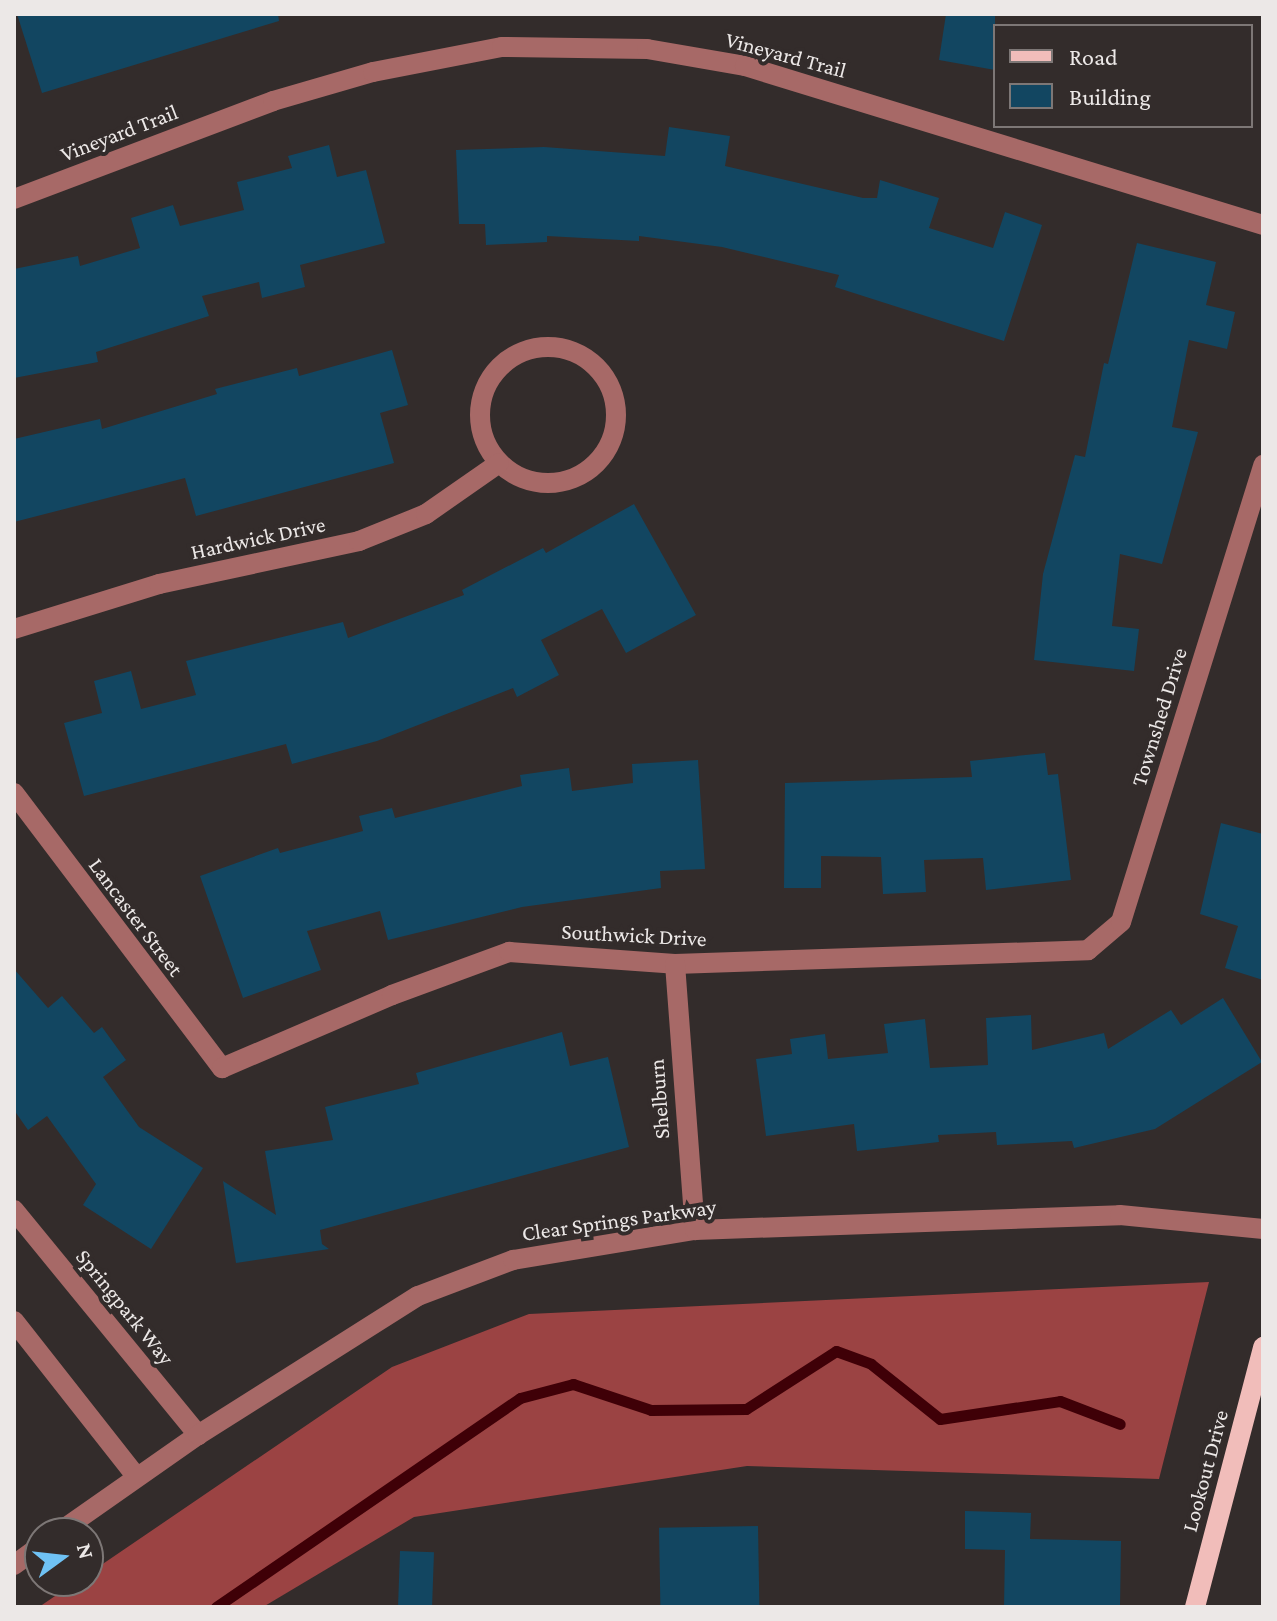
<!DOCTYPE html>
<html>
<head>
<meta charset="utf-8">
<style>
  body { margin:0 }
  #map { position:relative; width:1277px; height:1621px; overflow:hidden; background:#332c2b; font-family:"Crimson Pro",serif }
  div>[style] { position:absolute }
  .forest>* { inset:0; background:#9b4343 }
  .stream>* { height:11px; margin:-5.5px; padding:0 5.5px; transform-origin:5.5px; border-radius:5.5px; background:#3f0007 }
  .building>* { inset:0; background:#124661; transform-origin:0 0 }
  .minor>* { height:20px; margin:-10px; padding:0 10px; transform-origin:10px; border-radius:10px; background:#a76967 }
  .minor>.ring { margin:-10px; padding:0; box-sizing:content-box; background:none; border:20px solid #a76967; border-radius:50% }
  .major>* { height:20px; margin:-10px; padding:0 10px; transform-origin:10px; border-radius:10px; background:#f1bdba }
  span { translate:-50% -50%; white-space:nowrap; text-align:center; line-height:1.15; -webkit-text-stroke:8px #332c2b; paint-order:stroke }
  .street-label { font-size:22px; color:#ece8e7 }
  .frame { position:absolute; inset:0; border:16px solid #ece8e7; pointer-events:none }
  .legend { position:absolute; left:993px; top:24px; width:260px; height:104px; box-sizing:border-box; background:#332c2b; border:2px solid #7d7776; margin:0; padding:10px 14px; list-style:none; font-size:24px; color:#ece8e7 }
  .legend li { display:flex; align-items:center; gap:16px; height:40px }
  .legend b { width:40px; border:2px solid #7d7776 }
  .north { position:absolute; left:24px; top:1517px; width:80px; height:80px; box-sizing:border-box; background:#332c2b; border:2px solid #7d7776; border-radius:50%; rotate:75deg; font-size:22px; font-weight:700; line-height:32px; text-align:center; color:#ece8e7 }
  .north::after { content:''; display:block; margin:auto; width:28px; height:36px; background:#6fc2f4; clip-path:polygon(50% 0,100% 100%,50% 72%,0 100%) }
</style>
</head>
<body>
<div id="map">
  <div class="forest">
    <i style="clip-path:polygon(1209px 1282px,1159px 1479px,747px 1466px,414px 1517px,263px 1607px,39px 1607px,77px 1581px,88px 1581px,88px 1574px,392px 1367px,529px 1314px)"></i>
  </div>
  <div class="stream">
    <i style="left:216px;top:1607px;width:369px;rotate:-34.5deg"></i>
    <i style="left:520px;top:1398px;width:55px;rotate:-14.8deg"></i>
    <i style="left:573px;top:1384px;width:82px;rotate:18.4deg"></i>
    <i style="left:651px;top:1410px;width:95px;rotate:-0.6deg"></i>
    <i style="left:746px;top:1409px;width:107px;rotate:-32.8deg"></i>
    <i style="left:836px;top:1351px;width:37px;rotate:20deg"></i>
    <i style="left:871px;top:1364px;width:88px;rotate:38.6deg"></i>
    <i style="left:940px;top:1419px;width:121px;rotate:-8.5deg"></i>
    <i style="left:1060px;top:1401px;width:64px;rotate:21deg"></i>
  </div>
  <div class="building">
    <i style="clip-path:polygon(17px 14px,278px 14px,279px 21px,42px 93px)"></i>
    <i style="clip-path:polygon(946px 14px,995px 14px,995px 70px,939px 60px)"></i>
    <i style="clip-path:polygon(669px 127px,730px 136px,725px 166px,863px 198px,877px 198px,880px 180px,939px 198px,929px 228px,993px 248px,1005px 212px,1042px 225px,1004px 341px,835px 287px,839px 275px,722px 247px,639px 236px,639px 241px,547px 236px,547px 242px,486px 245px,485px 224px,459px 224px,456px 150px,544px 147px,665px 156px)"></i>
    <i style="clip-path:polygon(329px 145px,337px 177px,366px 170px,385px 243px,300px 265px,305px 287px,262px 298px,259px 282px,202px 296px,209px 316px,96px 352px,98px 362px,14px 378px,14px 269px,78px 256px,80px 266px,140px 248px,131px 218px,173px 205px,180px 226px,244px 210px,237px 182px,292px 168px,288px 156px)"></i>
    <i style="clip-path:polygon(1137px 243px,1216px 262px,1206px 305px,1235px 312px,1227px 349px,1189px 340px,1172px 427px,1198px 432px,1162px 564px,1120px 554px,1112px 626px,1139px 629px,1134px 671px,1034px 660px,1043px 574px,1075px 455px,1085px 457px,1104px 363px,1108px 364px)"></i>
    <i style="clip-path:polygon(392px 350px,408px 405px,380px 413px,394px 463px,196px 516px,185px 478px,14px 522px,14px 439px,100px 419px,102px 429px,217px 394px,215px 389px,297px 368px,299px 376px)"></i>
    <i style="clip-path:polygon(634px 504px,696px 615px,626px 653px,602px 609px,541px 640px,559px 675px,517px 697px,513px 688px,377px 741px,292px 764px,286px 744px,84px 796px,64px 723px,102px 713px,94px 681px,131px 671px,141px 709px,196px 695px,186px 661px,343px 622px,348px 638px,464px 595px,462px 590px,543px 548px,546px 553px)"></i>
    <i style="clip-path:polygon(1045px 753px,1048px 775px,1058px 774px,1071px 880px,986px 890px,983px 858px,924px 860px,926px 892px,883px 894px,881px 857px,821px 856px,821px 888px,784px 888px,785px 783px,972px 777px,970px 761px)"></i>
    <i style="clip-path:polygon(698px 760px,705px 869px,660px 871px,661px 888px,522px 907px,388px 940px,380px 911px,307px 931px,321px 970px,243px 998px,200px 876px,278px 848px,280px 853px,363px 831px,359px 816px,392px 808px,395px 818px,522px 786px,520px 775px,569px 768px,572px 791px,633px 783px,632px 764px)"></i>
    <i style="clip-path:polygon(1221px 823px,1263px 834px,1263px 980px,1225px 968px,1238px 926px,1200px 914px)"></i>
    <i style="clip-path:polygon(14px 969px,48px 1008px,62px 996px,94px 1033px,102px 1027px,126px 1060px,103px 1077px,139px 1127px,203px 1168px,151px 1249px,83px 1205px,96px 1184px,47px 1116px,28px 1130px,14px 1110px)"></i>
    <i style="clip-path:polygon(1223px 998px,1262px 1062px,1155px 1129px,1074px 1148px,1072px 1141px,997px 1145px,996px 1132px,938px 1135px,939px 1142px,857px 1151px,854px 1124px,766px 1136px,756px 1059px,792px 1054px,790px 1039px,825px 1034px,828px 1059px,888px 1053px,884px 1024px,925px 1019px,930px 1068px,988px 1065px,986px 1018px,1031px 1015px,1032px 1050px,1104px 1033px,1108px 1049px,1171px 1010px,1181px 1025px)"></i>
    <i style="clip-path:polygon(562px 1032px,570px 1066px,608px 1057px,629px 1147px,320px 1230px,322px 1244px,329px 1249px,236px 1263px,223px 1181px,276px 1215px,265px 1151px,333px 1140px,325px 1107px,419px 1084px,416px 1073px)"></i>
    <i style="clip-path:polygon(965px 1511px,1031px 1513px,1030px 1539px,1121px 1541px,1120px 1607px,1004px 1607px,1005px 1550px,965px 1549px)"></i>
    <i style="left:758px;top:1526px;width:81px;height:99px;rotate:89deg"></i>
    <i style="left:400px;top:1551px;width:34px;height:56px;rotate:2deg"></i>
  </div>
  <div class="minor">
    <i style="left:14px;top:199px;width:277px;rotate:-20.7deg"></i>
    <i style="left:273px;top:101px;width:104px;rotate:-16.2deg"></i>
    <i style="left:373px;top:72px;width:131px;rotate:-11deg"></i>
    <i style="left:502px;top:47px;width:145px;rotate:0.8deg"></i>
    <i style="left:647px;top:49px;width:99px;rotate:9.8deg"></i>
    <i style="left:745px;top:66px;width:542px;rotate:17.06deg"></i>
    <i class="ring" style="left:480px;top:347px;width:116px;height:116px"></i>
    <i style="left:14px;top:629px;width:152px;rotate:-17.2deg"></i>
    <i style="left:159px;top:584px;width:205px;rotate:-12.1deg"></i>
    <i style="left:359px;top:541px;width:72px;rotate:-21.9deg"></i>
    <i style="left:426px;top:514px;width:89px;rotate:-34.9deg"></i>
    <i style="left:14px;top:793px;width:345px;rotate:52.9deg"></i>
    <i style="left:222px;top:1068px;width:185px;rotate:-23.2deg"></i>
    <i style="left:392px;top:995px;width:125px;rotate:-20.2deg"></i>
    <i style="left:509px;top:952px;width:166px;rotate:4.1deg"></i>
    <i style="left:675px;top:964px;width:413px;rotate:-1.9deg"></i>
    <i style="left:1088px;top:950px;width:43px;rotate:-40.3deg"></i>
    <i style="left:1121px;top:922px;width:479px;rotate:-72.7deg"></i>
    <i style="left:675px;top:964px;width:267px;rotate:85.7deg"></i>
    <i style="left:14px;top:1210px;width:291px;rotate:50.7deg"></i>
    <i style="left:14px;top:1321px;width:197px;rotate:51.8deg"></i>
    <i style="left:58px;top:1533px;width:171px;rotate:-35deg"></i>
    <i style="left:198px;top:1435px;width:260px;rotate:-32.3deg"></i>
    <i style="left:418px;top:1296px;width:102px;rotate:-20.8deg"></i>
    <i style="left:513px;top:1260px;width:184px;rotate:-9.4deg"></i>
    <i style="left:695px;top:1230px;width:425px;rotate:-2deg"></i>
    <i style="left:1120px;top:1215px;width:144px;rotate:5.6deg"></i>
    <i style="left:14px;top:1565px;width:32px;rotate:-36deg"></i>
  </div>
  <div class="major">
    <i style="left:1195px;top:1607px;width:269px;rotate:-75.3deg"></i>
  </div>
  <div class="street-label">
    <span style="left:786px;top:55px;rotate:15deg">Vineyard Trail</span>
    <span style="left:119px;top:133px;rotate:-21deg">Vineyard Trail</span>
    <span style="left:258px;top:538px;rotate:-12deg">Hardwick Drive</span>
    <span style="left:1159px;top:717px;rotate:-73deg">Townshed Drive</span>
    <span style="left:136px;top:917px;rotate:53deg">Lancaster Street</span>
    <span style="left:634px;top:935px;rotate:3deg">Southwick Drive</span>
    <span style="left:659px;top:1099px;rotate:-94deg">Shelburn</span>
    <span style="left:619px;top:1220px;rotate:-8deg">Clear Springs Parkway</span>
    <span style="left:125px;top:1307px;rotate:51deg">Springpark Way</span>
    <span style="left:1205px;top:1471px;rotate:-75deg">Lookout Drive</span>
  </div>
  <div class="frame"></div>
  <ul class="legend">
  <li><b style="height:10px;background:#f1bdba"></b>Road</li>
  <li><b style="height:22px;background:#124661"></b>Building</li>
  </ul>
  <div class="north">N</div>
</div>
</body>
</html>
